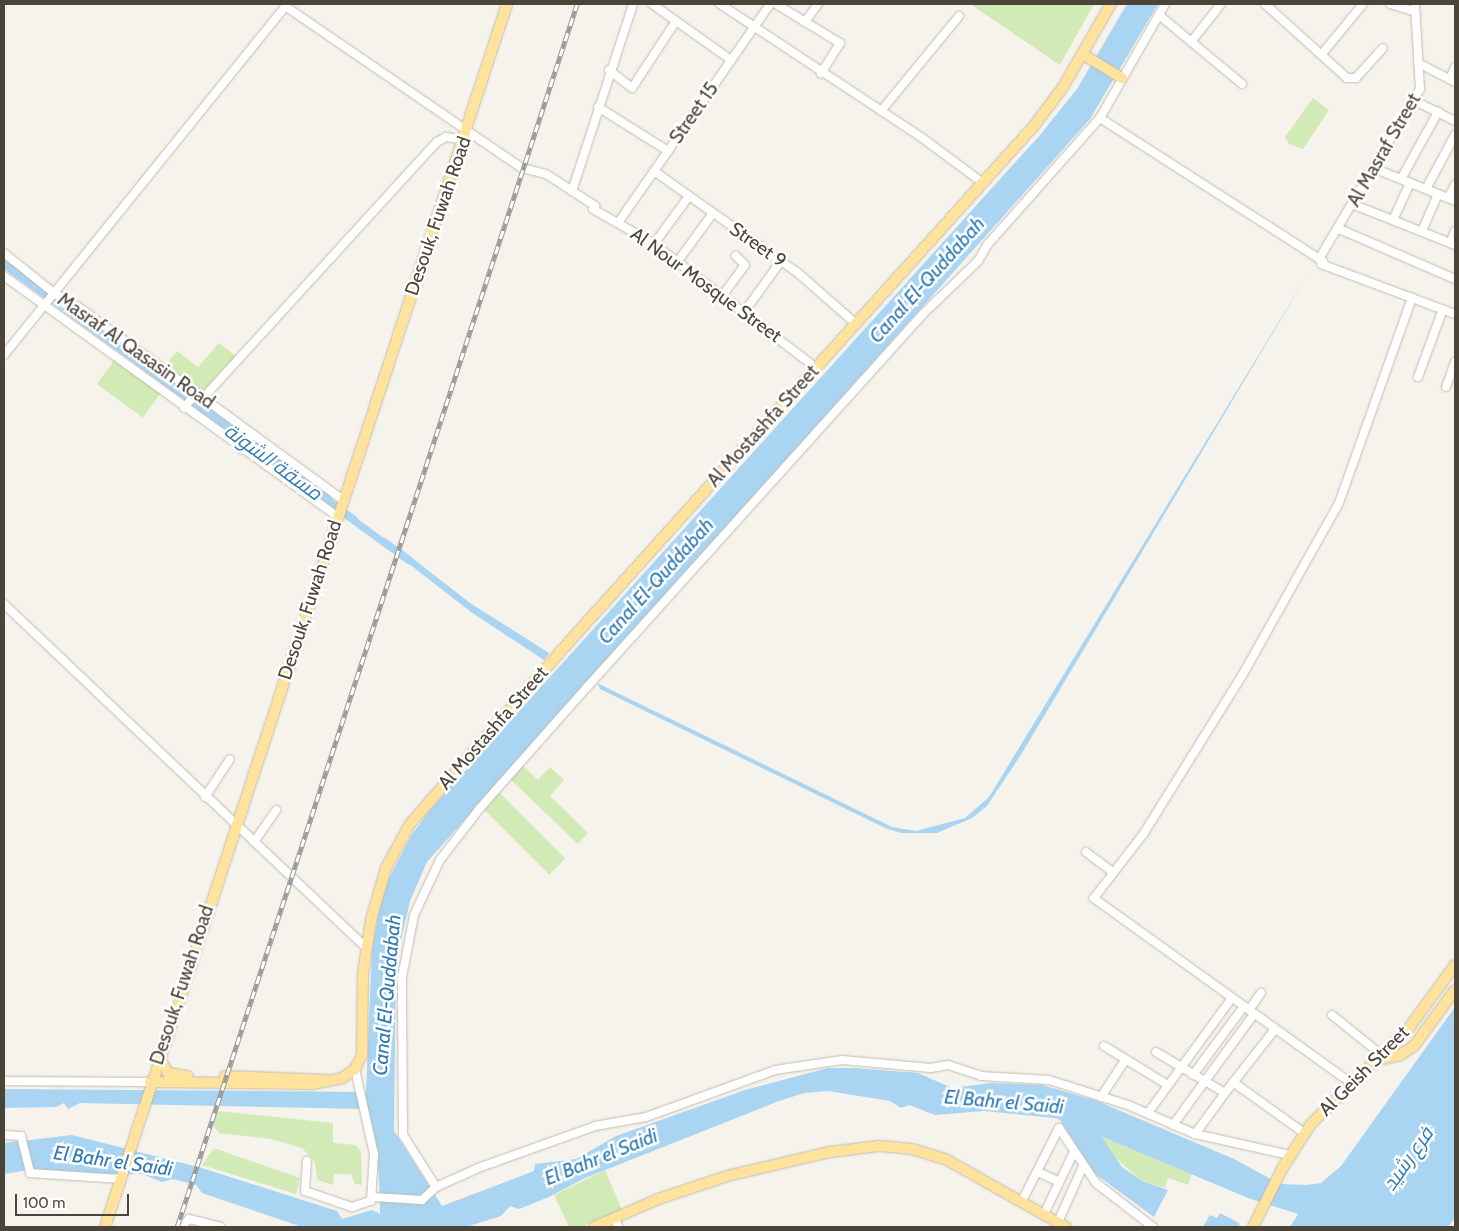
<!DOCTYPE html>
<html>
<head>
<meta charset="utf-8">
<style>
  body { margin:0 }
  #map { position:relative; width:1459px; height:1231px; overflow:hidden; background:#f6f3ec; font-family:Cabin,Cairo,sans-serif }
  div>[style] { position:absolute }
  .green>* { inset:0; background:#d2eab5; transform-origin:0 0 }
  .water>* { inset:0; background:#a9d4f2; transform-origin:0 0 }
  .canal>* { height:8px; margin:-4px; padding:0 4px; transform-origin:4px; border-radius:4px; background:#a9d4f2 }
  .roads { filter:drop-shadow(0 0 1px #c2bbae) drop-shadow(0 0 1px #c2bbae) }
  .minor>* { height:8px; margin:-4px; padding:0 4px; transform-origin:4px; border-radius:4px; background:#fff }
  .major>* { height:10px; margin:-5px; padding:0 5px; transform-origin:5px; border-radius:5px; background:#ffe39c }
  .rail>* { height:4.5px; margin-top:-2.25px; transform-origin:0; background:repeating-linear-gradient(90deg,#fff 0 8px,#9a9a9a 0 16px); box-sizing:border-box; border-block:1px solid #9a9a9a }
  span { translate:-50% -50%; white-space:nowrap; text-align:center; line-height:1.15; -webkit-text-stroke:5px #fff; paint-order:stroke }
  .street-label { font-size:19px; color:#4b4439 }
  .water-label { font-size:20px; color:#2e7ab2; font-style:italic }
  .frame { position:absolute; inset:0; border:5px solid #4b4439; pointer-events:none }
  .scale { position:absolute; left:15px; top:1194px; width:114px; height:22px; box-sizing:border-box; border:2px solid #4b4439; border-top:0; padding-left:6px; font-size:15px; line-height:18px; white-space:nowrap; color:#4b4439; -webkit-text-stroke:4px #fff; paint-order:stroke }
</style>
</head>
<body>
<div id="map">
  <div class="green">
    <i style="clip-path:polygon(970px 4px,1094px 4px,1060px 65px)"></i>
    <i style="clip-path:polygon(1313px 98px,1329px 110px,1303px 149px,1289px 144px,1285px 137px)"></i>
    <i style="clip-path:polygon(219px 343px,236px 356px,202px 395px,164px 366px,177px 351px,198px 367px)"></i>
    <i style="left:115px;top:359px;width:57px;height:31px;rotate:36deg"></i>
    <i style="clip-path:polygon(523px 766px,538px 780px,550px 767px,564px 780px,550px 796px,588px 833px,578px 844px,510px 779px)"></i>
    <i style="left:499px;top:792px;width:94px;height:23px;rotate:45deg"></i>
    <i style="clip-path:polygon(217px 1111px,333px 1123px,333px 1143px,356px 1145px,361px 1152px,362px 1185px,355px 1184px,351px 1174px,334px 1174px,333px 1185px,317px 1180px,315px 1162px,302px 1148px,271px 1139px,219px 1133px,213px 1125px)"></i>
    <i style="clip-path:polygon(1105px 1135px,1192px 1174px,1188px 1185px,1168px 1178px,1165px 1188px,1142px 1181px,1109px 1152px,1100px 1139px)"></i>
    <i style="clip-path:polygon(214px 1148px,300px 1178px,296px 1194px,202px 1165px)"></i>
    <i style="clip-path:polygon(605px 1170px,622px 1210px,581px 1227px,569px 1227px,554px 1195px)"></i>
  </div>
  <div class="water">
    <i style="clip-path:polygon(1127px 4px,1158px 4px,1090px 119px,427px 862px,410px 901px,396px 962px,394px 1131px,442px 1206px,534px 1171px,535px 1164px,576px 1159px,616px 1136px,745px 1090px,828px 1068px,855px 1068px,918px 1073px,952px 1088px,991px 1083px,1042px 1085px,1097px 1101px,1234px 1159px,1280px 1184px,1307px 1185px,1321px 1183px,1341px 1166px,1455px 1007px,1455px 1218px,1448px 1227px,1290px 1227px,1298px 1214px,1248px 1198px,1101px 1136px,1122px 1167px,1142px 1181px,1168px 1190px,1154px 1217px,1094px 1173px,1060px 1120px,1055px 1118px,984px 1111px,935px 1115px,909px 1105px,901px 1108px,890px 1101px,828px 1091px,804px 1093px,779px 1101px,585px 1178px,549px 1197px,519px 1209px,510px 1206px,501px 1216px,466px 1227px,302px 1227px,202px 1193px,196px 1185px,173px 1179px,162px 1182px,142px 1174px,73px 1175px,35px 1169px,4px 1174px,4px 1143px,72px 1135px,202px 1168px,337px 1211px,342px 1219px,372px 1210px,380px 1214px,379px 1174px,368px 1109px,80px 1103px,68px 1109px,64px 1103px,56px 1107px,4px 1108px,4px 1089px,366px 1092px,372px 950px,379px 911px,388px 880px,411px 836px,429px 811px,1040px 135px,1077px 89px)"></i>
    <i style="left:4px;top:259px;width:406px;height:8px;rotate:36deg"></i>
    <i style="clip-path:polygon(1311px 269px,1022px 753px,987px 806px,972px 818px,937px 833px,901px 833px,885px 828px,600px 689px,597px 683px,892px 827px,916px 831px,965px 818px,989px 797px)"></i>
    <i style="left:348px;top:512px;width:54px;height:7px;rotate:36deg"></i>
    <i style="clip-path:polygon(402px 550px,470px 603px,549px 653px,544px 660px,471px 612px,404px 560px,400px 556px)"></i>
    <i style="clip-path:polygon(1220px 1213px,1239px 1223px,1240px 1227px,1203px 1227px,1210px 1215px,1217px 1218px)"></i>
  </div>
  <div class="canal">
    <i style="left:321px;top:496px;width:41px;rotate:36deg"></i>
    <i style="left:384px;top:542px;width:31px;rotate:36deg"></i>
  </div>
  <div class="roads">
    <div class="minor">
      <i style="left:652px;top:4px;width:97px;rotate:35.3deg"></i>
      <i style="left:720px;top:4px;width:241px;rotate:33.5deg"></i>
      <i style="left:921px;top:137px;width:77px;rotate:36.6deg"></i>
      <i style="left:776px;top:4px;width:75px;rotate:31.4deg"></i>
      <i style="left:840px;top:43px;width:36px;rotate:122deg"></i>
      <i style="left:1265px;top:4px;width:110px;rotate:42.1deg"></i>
      <i style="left:1347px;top:78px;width:9px"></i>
      <i style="left:1356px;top:78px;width:40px;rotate:-48deg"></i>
      <i style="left:1390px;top:4px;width:24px;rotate:17deg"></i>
      <i style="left:285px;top:6px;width:287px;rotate:34.4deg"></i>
      <i style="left:522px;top:168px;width:25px;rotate:14deg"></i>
      <i style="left:546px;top:174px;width:59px;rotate:33.1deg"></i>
      <i style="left:1159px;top:15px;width:108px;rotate:39.7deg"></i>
      <i style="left:805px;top:22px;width:22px;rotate:-54deg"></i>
      <i style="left:1191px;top:42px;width:48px;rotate:-51.7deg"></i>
      <i style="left:1321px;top:55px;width:66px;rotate:-50.5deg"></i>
      <i style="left:1418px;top:63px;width:42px;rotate:27.2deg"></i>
      <i style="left:609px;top:70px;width:29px;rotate:38deg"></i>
      <i style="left:632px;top:88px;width:80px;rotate:-56.7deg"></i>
      <i style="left:1450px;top:79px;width:13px;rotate:-67deg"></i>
      <i style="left:1413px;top:100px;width:47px;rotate:26.6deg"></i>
      <i style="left:598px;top:107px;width:83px;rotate:32.2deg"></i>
      <i style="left:881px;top:111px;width:123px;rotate:-50.6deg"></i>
      <i style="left:1100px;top:118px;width:265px;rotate:32.7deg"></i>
      <i style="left:1373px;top:168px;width:88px;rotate:21.9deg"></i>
      <i style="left:654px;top:171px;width:176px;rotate:35.3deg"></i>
      <i style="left:798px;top:273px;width:77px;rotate:41.3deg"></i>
      <i style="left:1401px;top:179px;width:77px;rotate:-61.1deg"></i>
      <i style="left:1426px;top:189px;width:61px;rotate:-61.8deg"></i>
      <i style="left:572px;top:191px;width:197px;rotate:-71.9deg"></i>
      <i style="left:1448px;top:198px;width:15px;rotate:-62deg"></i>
      <i style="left:1352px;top:204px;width:111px;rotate:21.7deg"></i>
      <i style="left:593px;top:209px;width:70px;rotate:29.8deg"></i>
      <i style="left:654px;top:244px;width:204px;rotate:37.4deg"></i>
      <i style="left:1393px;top:220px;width:41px;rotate:-65.3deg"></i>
      <i style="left:618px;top:223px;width:267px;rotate:-55.2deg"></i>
      <i style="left:1337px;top:228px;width:129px;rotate:23.4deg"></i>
      <i style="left:1422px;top:231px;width:40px;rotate:-66.6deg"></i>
      <i style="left:1450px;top:243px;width:13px;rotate:-67deg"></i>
      <i style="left:654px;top:244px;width:59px;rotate:-53.9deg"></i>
      <i style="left:4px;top:253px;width:65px;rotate:38.8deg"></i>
      <i style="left:55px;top:294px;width:25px;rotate:29deg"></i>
      <i style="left:77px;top:306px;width:329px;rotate:36.1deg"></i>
      <i style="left:1319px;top:259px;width:198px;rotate:-59.3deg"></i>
      <i style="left:1420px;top:89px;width:85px;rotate:-93.4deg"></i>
      <i style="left:678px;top:261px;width:59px;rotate:-53.9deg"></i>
      <i style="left:1321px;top:264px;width:143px;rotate:20.5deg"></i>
      <i style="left:4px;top:276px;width:412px;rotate:35.8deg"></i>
      <i style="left:723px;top:295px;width:37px;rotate:-54deg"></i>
      <i style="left:745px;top:265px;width:13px;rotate:-135deg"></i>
      <i style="left:745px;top:311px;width:62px;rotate:-54.2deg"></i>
      <i style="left:4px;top:355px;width:451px;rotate:-51.1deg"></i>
      <i style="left:1418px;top:377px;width:72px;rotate:-69.8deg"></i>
      <i style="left:1446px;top:387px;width:27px;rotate:-70deg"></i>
      <i style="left:203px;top:398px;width:347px;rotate:-47.6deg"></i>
      <i style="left:437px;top:142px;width:10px;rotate:-29deg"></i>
      <i style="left:446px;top:137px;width:18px;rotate:9deg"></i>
      <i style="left:184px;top:408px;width:19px;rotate:-51deg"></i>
      <i style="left:241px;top:449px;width:19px;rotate:-54deg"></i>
      <i style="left:4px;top:604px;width:499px;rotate:43.5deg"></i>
      <i style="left:205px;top:797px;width:45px;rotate:-56.7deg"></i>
      <i style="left:254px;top:842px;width:39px;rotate:-55deg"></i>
      <i style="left:1086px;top:852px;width:34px;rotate:37deg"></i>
      <i style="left:1249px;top:1010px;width:21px;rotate:-55deg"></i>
      <i style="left:1332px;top:1015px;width:64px;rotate:38.7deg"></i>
      <i style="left:1104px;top:1046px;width:75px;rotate:31.4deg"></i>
      <i style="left:1156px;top:1052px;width:80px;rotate:30.7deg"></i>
      <i style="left:1225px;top:1093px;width:81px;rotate:-52deg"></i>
      <i style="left:1193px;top:1075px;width:86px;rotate:-53.5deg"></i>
      <i style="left:4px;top:1081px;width:146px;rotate:0.4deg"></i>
      <i style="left:1233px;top:1082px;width:87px;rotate:35.7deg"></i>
      <i style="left:1351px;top:1083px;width:317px;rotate:-144.3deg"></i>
      <i style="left:1094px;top:898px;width:82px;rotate:-52.4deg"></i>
      <i style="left:1144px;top:833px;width:187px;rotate:-58.1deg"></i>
      <i style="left:1243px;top:674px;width:196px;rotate:-60.7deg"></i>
      <i style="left:1339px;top:503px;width:218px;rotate:-70.4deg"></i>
      <i style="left:1101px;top:1097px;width:45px;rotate:-56.7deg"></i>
      <i style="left:1148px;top:1113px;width:142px;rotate:-53.9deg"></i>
      <i style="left:1173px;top:1125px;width:137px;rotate:-53.9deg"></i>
      <i style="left:1195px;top:1134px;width:51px;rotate:-53.8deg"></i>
      <i style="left:4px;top:1135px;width:17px;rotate:3deg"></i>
      <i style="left:21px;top:1136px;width:38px;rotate:76deg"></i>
      <i style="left:30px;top:1173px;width:91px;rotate:3.8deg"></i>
      <i style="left:307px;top:1161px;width:30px;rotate:94deg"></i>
      <i style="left:305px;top:1191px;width:50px;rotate:18.8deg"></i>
      <i style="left:352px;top:1207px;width:20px;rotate:-18deg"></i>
      <i style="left:371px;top:1201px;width:47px;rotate:-86.3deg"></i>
      <i style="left:374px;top:1154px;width:87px;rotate:-102.6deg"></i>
      <i style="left:1038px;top:1172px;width:23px;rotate:25deg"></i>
      <i style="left:436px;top:1187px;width:62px;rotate:-122.4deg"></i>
      <i style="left:403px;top:1135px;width:158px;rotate:-90.4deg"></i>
      <i style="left:402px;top:977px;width:63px;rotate:-79deg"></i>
      <i style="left:414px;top:915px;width:61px;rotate:-64.7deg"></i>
      <i style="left:440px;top:860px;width:66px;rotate:-52.4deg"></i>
      <i style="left:480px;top:808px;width:163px;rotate:-48.5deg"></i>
      <i style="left:588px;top:686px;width:502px;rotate:-47.99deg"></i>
      <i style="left:924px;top:313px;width:75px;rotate:-43.9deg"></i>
      <i style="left:978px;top:261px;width:20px;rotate:-60deg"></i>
      <i style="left:988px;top:244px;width:169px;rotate:-48.4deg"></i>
      <i style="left:1100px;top:118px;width:131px;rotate:-60.3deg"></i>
      <i style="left:373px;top:1197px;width:49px;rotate:3.5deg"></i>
      <i style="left:422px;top:1200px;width:19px;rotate:-43deg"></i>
      <i style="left:436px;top:1187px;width:46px;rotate:-24.3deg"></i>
      <i style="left:478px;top:1168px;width:124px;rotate:-19.7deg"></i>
      <i style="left:595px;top:1126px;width:52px;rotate:-10deg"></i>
      <i style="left:646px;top:1117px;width:137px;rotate:-20deg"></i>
      <i style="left:775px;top:1070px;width:68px;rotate:-8.5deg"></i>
      <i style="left:842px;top:1060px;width:89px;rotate:5.1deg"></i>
      <i style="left:931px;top:1068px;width:17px;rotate:-10deg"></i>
      <i style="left:948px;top:1065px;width:35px;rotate:18deg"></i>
      <i style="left:981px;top:1076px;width:68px;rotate:3.4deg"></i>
      <i style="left:1049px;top:1080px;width:83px;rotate:17.6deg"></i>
      <i style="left:1128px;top:1105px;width:73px;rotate:23.4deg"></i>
      <i style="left:1195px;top:1134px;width:97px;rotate:12.5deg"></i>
      <i style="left:1022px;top:1201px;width:82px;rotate:-63.1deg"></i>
      <i style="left:1059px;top:1128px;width:66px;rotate:56.1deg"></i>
      <i style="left:1096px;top:1183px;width:72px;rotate:37.7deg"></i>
      <i style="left:1044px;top:1214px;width:69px;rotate:-64.2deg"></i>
      <i style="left:615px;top:1218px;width:9px;rotate:72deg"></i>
      <i style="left:1058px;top:1222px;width:61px;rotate:-65.9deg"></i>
      <i style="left:181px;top:1227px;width:11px;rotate:-45deg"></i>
      <i style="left:189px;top:1219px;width:32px;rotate:14deg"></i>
    </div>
    <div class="major">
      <i style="left:1082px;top:54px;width:47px;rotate:31deg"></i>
      <i style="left:158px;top:1055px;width:21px;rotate:61deg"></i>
      <i style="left:168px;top:1073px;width:20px;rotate:9deg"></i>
      <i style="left:1377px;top:1060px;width:24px;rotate:-12deg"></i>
      <i style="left:1400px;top:1055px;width:17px;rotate:-33deg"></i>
      <i style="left:1414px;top:1046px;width:69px;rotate:-53.8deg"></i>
      <i style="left:225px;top:1076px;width:101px;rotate:2.3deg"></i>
      <i style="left:150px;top:1082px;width:162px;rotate:0.7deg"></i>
      <i style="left:312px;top:1084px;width:31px;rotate:-11deg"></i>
      <i style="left:342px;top:1078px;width:16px;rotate:-35deg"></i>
      <i style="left:355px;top:1069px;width:16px;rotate:-63deg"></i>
      <i style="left:362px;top:1055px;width:81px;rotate:-89.3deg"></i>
      <i style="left:363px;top:974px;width:55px;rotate:-81.6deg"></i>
      <i style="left:371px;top:920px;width:54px;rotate:-73.9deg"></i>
      <i style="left:386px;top:868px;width:50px;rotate:-61.4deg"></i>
      <i style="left:410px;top:824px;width:227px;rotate:-48.9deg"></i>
      <i style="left:559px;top:653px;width:708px;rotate:-47.98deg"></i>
      <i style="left:1033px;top:127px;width:50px;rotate:-53.1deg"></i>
      <i style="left:1063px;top:87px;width:96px;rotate:-60deg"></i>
      <i style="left:105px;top:1227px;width:1287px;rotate:-71.8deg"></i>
      <i style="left:594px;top:1227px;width:70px;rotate:-23.6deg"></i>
      <i style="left:658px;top:1199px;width:73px;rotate:-18.4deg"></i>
      <i style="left:727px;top:1176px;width:106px;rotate:-13.1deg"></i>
      <i style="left:830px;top:1152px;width:49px;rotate:-7deg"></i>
      <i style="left:879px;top:1146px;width:33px;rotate:5deg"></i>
      <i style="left:912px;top:1149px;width:37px;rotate:17deg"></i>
      <i style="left:947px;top:1160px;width:137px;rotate:29.4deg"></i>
      <i style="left:1253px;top:1227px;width:67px;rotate:-63.4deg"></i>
      <i style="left:1283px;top:1167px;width:51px;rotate:-56.9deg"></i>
      <i style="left:1311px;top:1124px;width:137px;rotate:-44.4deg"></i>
      <i style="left:1409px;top:1028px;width:78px;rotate:-53.9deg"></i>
    </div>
  </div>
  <div class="rail">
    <i style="left:177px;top:1227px;width:1287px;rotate:-71.89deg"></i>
  </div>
  <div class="street-label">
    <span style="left:694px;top:113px;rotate:-55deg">Street 15</span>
    <span style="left:1384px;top:150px;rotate:-60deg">Al Masraf Street</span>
    <span style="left:438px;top:216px;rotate:-71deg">Desouk, Fuwah Road</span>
    <span style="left:758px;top:245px;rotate:35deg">Street 9</span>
    <span style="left:706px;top:285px;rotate:36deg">Al Nour Mosque Street</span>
    <span style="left:136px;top:351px;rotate:35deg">Masraf Al Qasasin Road</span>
    <span style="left:763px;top:426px;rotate:-48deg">Al Mostashfa Street</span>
    <span style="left:310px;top:600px;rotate:-72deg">Desouk, Fuwah Road</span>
    <span style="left:493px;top:728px;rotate:-49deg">Al Mostashfa Street</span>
    <span style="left:182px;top:985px;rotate:-72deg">Desouk, Fuwah Road</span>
    <span style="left:1364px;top:1071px;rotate:-45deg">Al Geish Street</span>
  </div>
  <div class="water-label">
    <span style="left:927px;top:280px;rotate:-48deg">Canal El-Quddabah</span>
    <span style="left:273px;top:462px;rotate:36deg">مسقة الشونة</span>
    <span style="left:656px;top:581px;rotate:-48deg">Canal El-Quddabah</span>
    <span style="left:387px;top:995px;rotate:-85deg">Canal El-Quddabah</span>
    <span style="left:1004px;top:1102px;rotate:5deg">El Bahr el Saidi</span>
    <span style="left:601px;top:1157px;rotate:-22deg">El Bahr el Saidi</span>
    <span style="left:1408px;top:1159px;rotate:-55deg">فرع رشيد</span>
    <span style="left:113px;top:1161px;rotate:8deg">El Bahr el Saidi</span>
  </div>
  <div class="frame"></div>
  <div class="scale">100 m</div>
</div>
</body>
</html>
